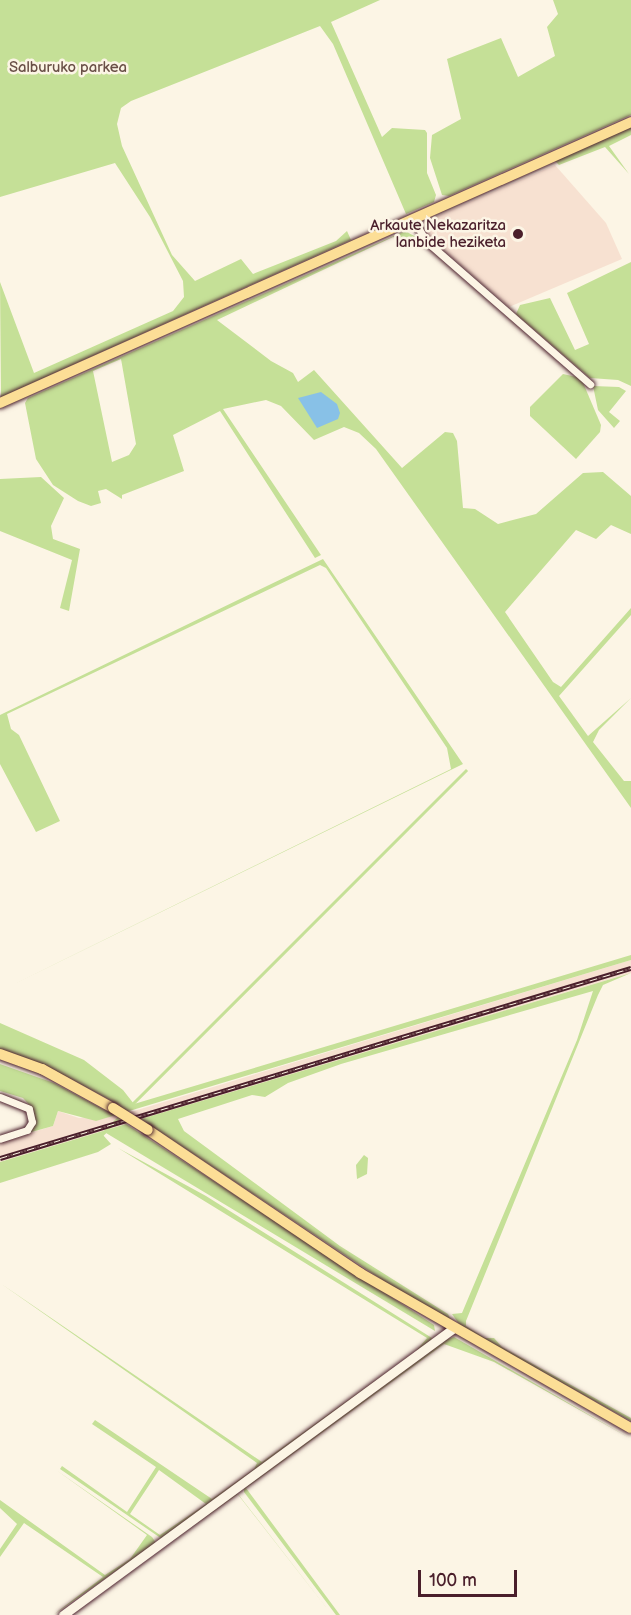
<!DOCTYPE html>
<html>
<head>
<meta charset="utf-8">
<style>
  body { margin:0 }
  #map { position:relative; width:631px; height:1615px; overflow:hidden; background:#fcf5e5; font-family:"Balsamiq Sans",sans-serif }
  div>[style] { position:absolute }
  .built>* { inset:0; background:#f7e1d1 }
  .green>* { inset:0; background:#c5e097; transform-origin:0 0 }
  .water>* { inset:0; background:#88c1e7 }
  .roads { filter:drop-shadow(0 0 2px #4a1f2b) drop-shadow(0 0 2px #4a1f2b) }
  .minor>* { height:7px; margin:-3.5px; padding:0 3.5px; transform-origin:3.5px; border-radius:3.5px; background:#fcf5e5 }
  .tertiary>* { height:9px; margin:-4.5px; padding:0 4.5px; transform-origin:4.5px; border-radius:4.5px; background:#fcf5e5 }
  .primary>* { height:10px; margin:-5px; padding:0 5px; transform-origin:5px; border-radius:5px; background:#fcde96 }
  .rail>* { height:4.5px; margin-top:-2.25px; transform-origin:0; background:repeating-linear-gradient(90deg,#fcf5e5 0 7px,#4a1f2b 0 14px); box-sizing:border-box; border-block:2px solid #4a1f2b }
  .bridges { filter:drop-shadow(0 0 2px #4a1f2b) drop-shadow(0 0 2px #4a1f2b) }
  .primary-bridge>* { height:10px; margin:-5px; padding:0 5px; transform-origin:5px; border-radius:5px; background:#fcde96 }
  .dots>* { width:16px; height:16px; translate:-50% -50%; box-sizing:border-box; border:3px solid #fcf5e5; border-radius:50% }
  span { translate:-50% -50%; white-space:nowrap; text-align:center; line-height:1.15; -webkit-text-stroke:5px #fcf5e5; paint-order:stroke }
  .park-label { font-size:15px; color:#694f46 }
  .poi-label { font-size:15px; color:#4a1f2b }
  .right { translate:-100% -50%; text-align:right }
  .scale { position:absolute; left:418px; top:1570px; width:99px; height:27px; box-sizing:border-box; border:3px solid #4a1f2b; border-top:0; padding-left:8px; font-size:18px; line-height:21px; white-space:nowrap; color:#4a1f2b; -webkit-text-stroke:4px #fcf5e5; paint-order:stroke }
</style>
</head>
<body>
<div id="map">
  <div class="built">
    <i style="clip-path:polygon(555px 165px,606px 223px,622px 259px,509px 307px,427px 236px,424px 222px)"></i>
    <i style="clip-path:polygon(631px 960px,631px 973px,0 1162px,0 1142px,53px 1126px,58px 1111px,79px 1118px,134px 1111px)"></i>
  </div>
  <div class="green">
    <i style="clip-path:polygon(0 0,380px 0,331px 22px,382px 137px,392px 128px,425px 130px,427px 133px,427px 173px,436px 195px,434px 202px,406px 214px,333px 44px,320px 26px,131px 101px,121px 108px,117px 124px,122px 146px,172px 255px,195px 281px,241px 259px,253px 274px,336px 241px,347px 231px,351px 240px,1px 397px,0 282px,34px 373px,173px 311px,184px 297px,183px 281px,150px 217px,115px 163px,0 197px)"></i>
    <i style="clip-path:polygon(553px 0,631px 0,631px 115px,449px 196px,442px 195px,430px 158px,432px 135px,461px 119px,447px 59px,501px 38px,518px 77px,555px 56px,547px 27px,558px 14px)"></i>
    <i style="clip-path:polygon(631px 127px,631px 135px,609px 146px,629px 174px,605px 147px,559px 165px,555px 161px)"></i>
    <i style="clip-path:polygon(evenodd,405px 231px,420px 239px,416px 243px,393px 237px,217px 320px,271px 361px,293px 373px,298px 382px,314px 370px,402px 468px,445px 432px,453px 433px,457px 441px,463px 508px,475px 509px,498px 524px,536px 514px,583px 473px,603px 472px,631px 496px,631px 534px,611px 525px,596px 539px,576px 530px,505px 612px,553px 682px,561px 687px,631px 608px,631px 615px,559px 696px,588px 736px,631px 698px,599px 730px,593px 742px,624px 781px,631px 781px,631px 808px,376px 449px,359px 433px,344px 427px,314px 440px,281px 406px,266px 400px,223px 409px,321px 555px,315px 558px,220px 411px,173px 435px,184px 471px,122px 495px,122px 499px,106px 489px,98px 491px,101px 503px,91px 506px,78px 501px,53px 485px,36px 459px,25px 403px,28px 398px,405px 231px,121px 359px,136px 444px,129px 455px,112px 462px,93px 371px,121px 359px)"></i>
    <i style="clip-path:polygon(631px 262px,631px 386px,618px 380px,590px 378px,516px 314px,520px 305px,550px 298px,575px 350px,589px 344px,567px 293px)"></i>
    <i style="clip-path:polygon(563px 374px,581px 378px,601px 425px,600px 432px,576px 459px,530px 416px,530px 407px)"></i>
    <i style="clip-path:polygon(593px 386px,619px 387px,626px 391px,609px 412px,620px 421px,614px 428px,598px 410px)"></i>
    <i style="clip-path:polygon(41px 477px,64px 498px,51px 526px,53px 539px,80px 549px,69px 611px,60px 608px,72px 560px,0 531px,0 479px)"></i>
    <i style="clip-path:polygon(323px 559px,463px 764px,0 991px,451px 769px,447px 748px,326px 568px,320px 565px,7px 714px,11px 729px,19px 735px,60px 821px,36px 832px,0 764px,0 715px)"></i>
    <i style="left:466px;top:769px;width:3px;height:518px;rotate:45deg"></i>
    <i style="clip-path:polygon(631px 955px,631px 960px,96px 1121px,58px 1111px,53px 1126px,28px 1133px,36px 1122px,33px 1109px,23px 1098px,0 1091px,0 1064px,54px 1083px,108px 1112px,121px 1106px,71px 1079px,0 1050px,0 1023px,84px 1060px,123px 1090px,134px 1104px)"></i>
    <i style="clip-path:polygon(631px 973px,603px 985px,598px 995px,466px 1321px,466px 1326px,485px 1338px,494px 1338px,502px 1347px,631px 1418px,631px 1421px,461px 1327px,452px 1314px,462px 1313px,577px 1040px,593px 991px,341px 1064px,288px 1083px,265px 1097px,252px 1095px,178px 1119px,184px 1131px,340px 1246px,448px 1314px,451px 1320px,390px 1285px,141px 1119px)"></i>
    <i style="clip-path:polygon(126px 1124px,434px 1325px,435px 1331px,106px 1133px,103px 1135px,111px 1144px,98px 1152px,0 1183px,0 1162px)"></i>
    <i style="clip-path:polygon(evenodd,118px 1148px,206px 1196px,432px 1338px,431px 1341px,162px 1539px,60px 1469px,62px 1466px,127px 1512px,156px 1467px,92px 1424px,95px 1420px,212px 1499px,254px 1469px,257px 1463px,0 1283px,262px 1462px,415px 1352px,427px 1338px,118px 1148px,159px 1470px,206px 1504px,160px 1535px,130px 1514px,159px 1470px)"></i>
    <i style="clip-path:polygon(364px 1155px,368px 1158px,367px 1174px,357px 1179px,356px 1165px)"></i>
    <i style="clip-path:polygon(454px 1337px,631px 1439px,494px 1362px,444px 1344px,246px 1488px,340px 1615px,336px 1615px,244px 1492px,244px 1486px,445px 1340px)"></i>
    <i style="clip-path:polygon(56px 1470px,152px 1537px,156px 1543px,53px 1615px,103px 1577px,24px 1523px,0 1557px,0 1549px,17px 1524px,0 1508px,0 1500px,105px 1575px,130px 1559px,147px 1535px)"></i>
    <i style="clip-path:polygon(236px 1492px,332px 1615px,238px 1494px,69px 1615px)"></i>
  </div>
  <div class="water">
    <i style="clip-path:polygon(321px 392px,337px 404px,340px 413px,338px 419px,317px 428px,298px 398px)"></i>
  </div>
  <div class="roads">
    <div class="minor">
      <i style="left:413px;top:219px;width:26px;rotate:59deg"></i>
      <i style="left:426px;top:241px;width:218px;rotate:41.1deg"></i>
      <i style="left:0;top:1097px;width:31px;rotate:22deg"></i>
      <i style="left:29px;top:1109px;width:13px;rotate:77deg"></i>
      <i style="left:32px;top:1122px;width:9px;rotate:122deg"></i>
      <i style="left:27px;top:1130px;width:28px;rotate:162deg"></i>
    </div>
    <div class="tertiary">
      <i style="left:63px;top:1615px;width:483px;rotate:-36.3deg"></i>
    </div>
    <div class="primary">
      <i style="left:0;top:403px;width:691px;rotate:-24deg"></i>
      <i style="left:0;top:1054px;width:45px;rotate:19.7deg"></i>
      <i style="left:42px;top:1069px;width:81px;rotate:28.8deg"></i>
      <i style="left:148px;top:1130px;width:256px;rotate:34deg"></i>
      <i style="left:360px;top:1273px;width:312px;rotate:29.8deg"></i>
    </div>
  </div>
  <div class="rail">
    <i style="left:0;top:1158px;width:659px;rotate:-16.76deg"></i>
  </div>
  <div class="bridges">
    <div class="primary-bridge">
      <i style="left:113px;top:1108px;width:41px;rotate:32.2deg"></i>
    </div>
  </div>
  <div class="dots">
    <i style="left:518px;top:234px;background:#4a1f2b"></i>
  </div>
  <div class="park-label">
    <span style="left:68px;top:68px">Salburuko parkea</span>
  </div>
  <div class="poi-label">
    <span class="right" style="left:506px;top:234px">Arkaute Nekazaritza<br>lanbide heziketa</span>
  </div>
  <div class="scale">100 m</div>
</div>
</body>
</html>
